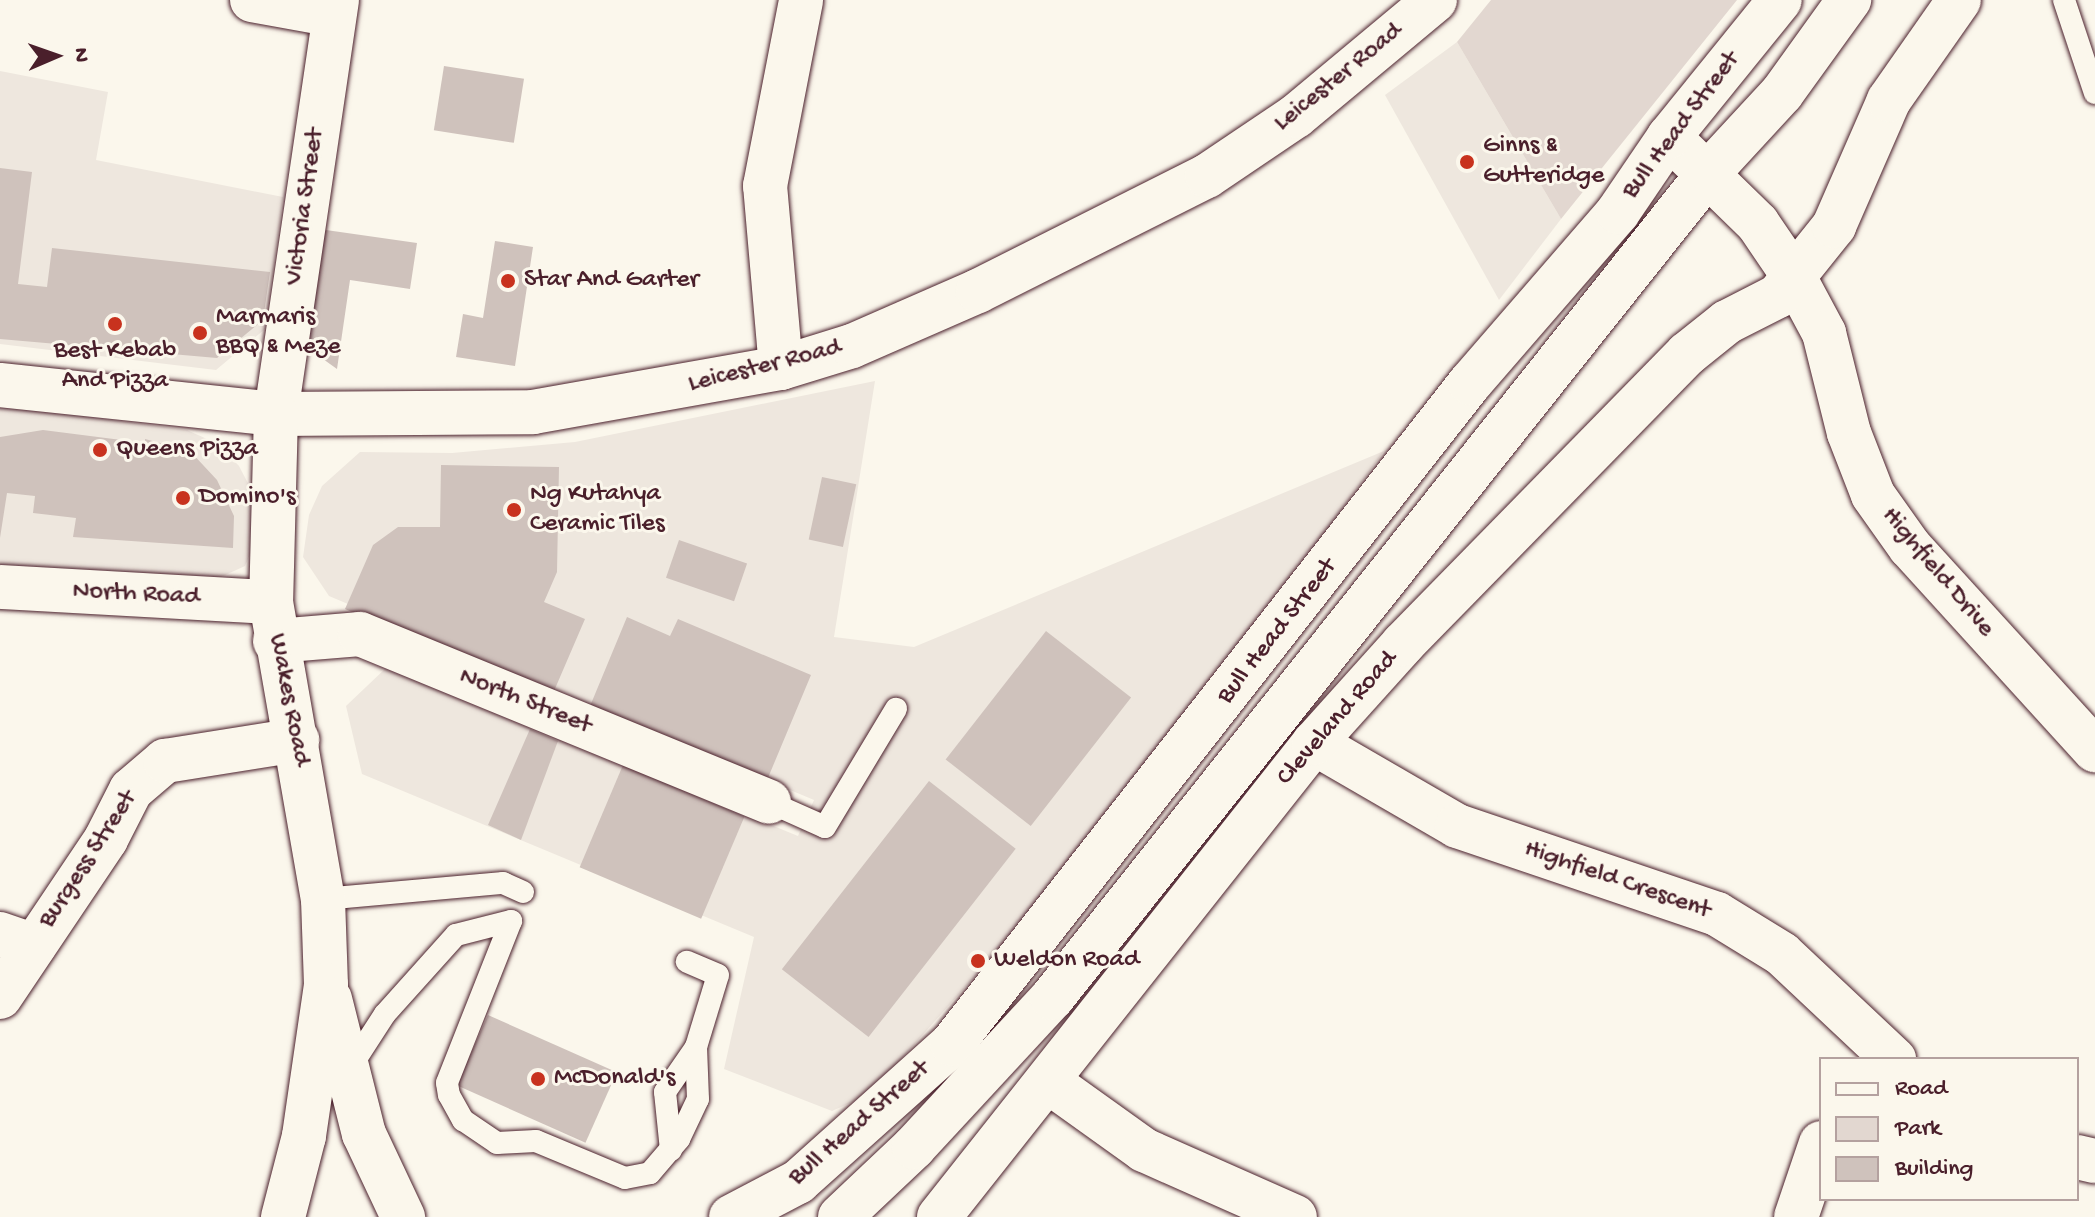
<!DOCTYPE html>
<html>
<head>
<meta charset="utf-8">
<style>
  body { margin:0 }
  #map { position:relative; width:2095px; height:1217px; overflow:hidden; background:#fbf7ec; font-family:"Gochi Hand",sans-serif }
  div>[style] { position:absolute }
  .built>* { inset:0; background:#eee7de }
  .green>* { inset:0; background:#e2d7d0 }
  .building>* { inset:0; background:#cfc2bc; transform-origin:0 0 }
  .roads { filter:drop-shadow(0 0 2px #4a1f2b) drop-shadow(0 0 2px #4a1f2b) }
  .lane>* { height:22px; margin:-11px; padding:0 11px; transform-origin:11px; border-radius:11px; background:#fbf7ec }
  .street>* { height:44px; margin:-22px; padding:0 22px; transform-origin:22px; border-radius:22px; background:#fbf7ec }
  .secondary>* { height:44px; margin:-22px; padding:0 22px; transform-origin:22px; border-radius:22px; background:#fbf7ec }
  .primary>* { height:44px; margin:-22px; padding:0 22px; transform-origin:22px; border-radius:22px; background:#fbf7ec }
  .dots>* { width:22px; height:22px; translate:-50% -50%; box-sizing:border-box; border:4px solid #fbf7ec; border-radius:50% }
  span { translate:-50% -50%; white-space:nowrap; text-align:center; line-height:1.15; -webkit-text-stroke:6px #fbf7ec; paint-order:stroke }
  .street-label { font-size:26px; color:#4a1f2b }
  .poi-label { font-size:26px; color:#4a1f2b }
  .left { translate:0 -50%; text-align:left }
  .legend { position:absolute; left:1819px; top:1057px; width:260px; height:144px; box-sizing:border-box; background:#fbf7ec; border:2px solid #b4a19f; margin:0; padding:10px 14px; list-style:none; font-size:24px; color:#4a1f2b }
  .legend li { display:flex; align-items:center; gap:16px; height:40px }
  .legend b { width:40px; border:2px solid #b4a19f }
  .north { position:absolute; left:16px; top:16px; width:80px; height:80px; -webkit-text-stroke:6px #fbf7ec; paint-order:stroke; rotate:88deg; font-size:22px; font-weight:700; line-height:32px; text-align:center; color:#4a1f2b }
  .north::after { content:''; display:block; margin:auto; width:28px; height:36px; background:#4a1f2b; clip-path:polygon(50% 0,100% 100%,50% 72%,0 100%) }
</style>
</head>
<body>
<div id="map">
  <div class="built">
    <i style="clip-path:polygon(1457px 42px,1561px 219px,1499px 300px,1385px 95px)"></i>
    <i style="clip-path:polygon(0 71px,108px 92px,96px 160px,283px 197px,265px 329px,216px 370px,0 344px)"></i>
    <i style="clip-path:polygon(875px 381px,834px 637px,914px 647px,1384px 451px,1129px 803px,870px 1094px,832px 1111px,724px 1069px,754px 937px,362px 774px,346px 706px,387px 667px,798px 836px,814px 800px,329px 596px,303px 557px,309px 515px,322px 486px,360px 452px,452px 453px,575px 442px)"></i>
    <i style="clip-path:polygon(0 405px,187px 430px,218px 444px,239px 466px,253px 493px,253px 547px,245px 566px,210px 582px,0 568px)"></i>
  </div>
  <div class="green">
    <i style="clip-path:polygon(1491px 0,1737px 0,1561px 219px,1457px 42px)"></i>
  </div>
  <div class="building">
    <i style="left:444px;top:66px;width:81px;height:65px;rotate:9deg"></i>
    <i style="clip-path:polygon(0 168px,32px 172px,18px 284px,47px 287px,52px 248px,270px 272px,263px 320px,217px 358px,0 339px)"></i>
    <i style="clip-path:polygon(319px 229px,417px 243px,410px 289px,350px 280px,337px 369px,302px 344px)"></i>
    <i style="clip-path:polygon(495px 241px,533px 247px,515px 366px,456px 357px,463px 314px,483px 318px)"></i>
    <i style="clip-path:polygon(43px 430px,145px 443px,145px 439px,190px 451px,217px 480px,234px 516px,233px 548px,73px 537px,76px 518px,33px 513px,35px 496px,7px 493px,0 538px,0 437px)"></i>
    <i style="clip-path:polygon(441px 465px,559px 467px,557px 572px,544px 602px,585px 619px,551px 698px,345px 609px,373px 545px,398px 527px,440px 527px)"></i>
    <i style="left:822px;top:477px;width:35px;height:64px;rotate:12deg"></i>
    <i style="left:679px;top:540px;width:72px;height:40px;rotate:19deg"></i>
    <i style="clip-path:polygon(627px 617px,670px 636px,678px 619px,811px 675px,765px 785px,588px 711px)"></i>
    <i style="left:1046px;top:631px;width:108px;height:163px;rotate:38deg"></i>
    <i style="clip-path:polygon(530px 729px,558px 741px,521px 840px,488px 825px)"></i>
    <i style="left:623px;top:765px;width:132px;height:111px;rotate:23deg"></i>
    <i style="left:929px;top:781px;width:110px;height:239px;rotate:38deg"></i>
    <i style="left:488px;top:1015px;width:141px;height:77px;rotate:24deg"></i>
  </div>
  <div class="roads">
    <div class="lane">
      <i style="left:2064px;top:0;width:98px;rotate:71.6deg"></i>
      <i style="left:769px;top:802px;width:61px;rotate:24.1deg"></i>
      <i style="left:825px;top:827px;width:138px;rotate:-59deg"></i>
      <i style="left:323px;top:899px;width:181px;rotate:-5.1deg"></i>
      <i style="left:503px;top:883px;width:22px;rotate:24deg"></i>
      <i style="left:350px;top:1068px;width:64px;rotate:-57.1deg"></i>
      <i style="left:385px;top:1014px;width:106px;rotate:-48.1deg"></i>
      <i style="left:456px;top:935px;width:57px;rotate:-14.3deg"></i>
      <i style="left:511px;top:921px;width:174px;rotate:111.6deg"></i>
      <i style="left:447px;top:1083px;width:12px;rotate:81deg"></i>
      <i style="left:449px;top:1095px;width:29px;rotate:61deg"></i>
      <i style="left:463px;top:1120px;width:41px;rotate:34.1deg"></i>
      <i style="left:497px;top:1143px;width:39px;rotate:-3deg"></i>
      <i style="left:536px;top:1141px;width:96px;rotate:22.6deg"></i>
      <i style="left:625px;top:1178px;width:25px;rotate:-11deg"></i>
      <i style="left:650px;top:1173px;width:45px;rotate:-49.5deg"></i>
      <i style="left:679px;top:1139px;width:44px;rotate:-64.6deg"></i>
      <i style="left:698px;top:1099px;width:52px;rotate:-92.2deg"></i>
      <i style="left:696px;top:1047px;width:75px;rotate:-73deg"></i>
      <i style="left:718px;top:975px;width:34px;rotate:-157deg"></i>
      <i style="left:671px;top:1150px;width:58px;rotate:-95.9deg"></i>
      <i style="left:665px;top:1092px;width:55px;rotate:-55.4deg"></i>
    </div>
    <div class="street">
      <i style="left:252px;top:0;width:83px;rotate:10.4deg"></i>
      <i style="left:337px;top:0;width:418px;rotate:98.4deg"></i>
      <i style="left:276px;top:414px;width:257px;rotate:-0.4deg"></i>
      <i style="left:533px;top:412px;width:252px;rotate:-10.1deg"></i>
      <i style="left:781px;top:368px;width:74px;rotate:-17.2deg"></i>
      <i style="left:852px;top:346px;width:137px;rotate:-23.6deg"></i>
      <i style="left:978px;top:291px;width:256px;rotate:-26.7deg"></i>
      <i style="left:1207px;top:176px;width:107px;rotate:-34deg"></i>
      <i style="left:1296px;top:116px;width:181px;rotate:-39.8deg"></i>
      <i style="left:1669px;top:137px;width:124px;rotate:44.3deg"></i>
      <i style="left:1758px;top:224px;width:64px;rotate:55.8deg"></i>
      <i style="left:1794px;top:277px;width:64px;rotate:61.8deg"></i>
      <i style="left:1824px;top:333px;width:103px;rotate:76deg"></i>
      <i style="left:1849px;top:433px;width:66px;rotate:68.8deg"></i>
      <i style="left:1873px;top:495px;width:64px;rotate:54.6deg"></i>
      <i style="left:1910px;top:547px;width:275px;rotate:47.7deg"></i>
      <i style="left:781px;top:368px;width:183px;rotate:-95deg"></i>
      <i style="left:765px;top:186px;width:189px;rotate:-79deg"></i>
      <i style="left:0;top:587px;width:271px;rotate:3.2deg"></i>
      <i style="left:275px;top:641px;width:85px;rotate:-4.7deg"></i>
      <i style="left:360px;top:634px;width:442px;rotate:22.3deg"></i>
      <i style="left:1314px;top:743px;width:165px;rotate:30.1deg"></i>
      <i style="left:1457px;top:826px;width:274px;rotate:18.7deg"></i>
      <i style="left:1717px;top:914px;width:76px;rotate:31.6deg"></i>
      <i style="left:1782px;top:954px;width:154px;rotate:43.2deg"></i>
      <i style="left:0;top:934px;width:36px;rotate:19deg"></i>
      <i style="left:0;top:997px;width:190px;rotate:-56.1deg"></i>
      <i style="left:106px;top:839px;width:55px;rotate:-63deg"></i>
      <i style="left:131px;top:790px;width:45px;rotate:-40.5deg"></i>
      <i style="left:165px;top:761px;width:134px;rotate:-9deg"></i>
      <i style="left:1049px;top:1082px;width:117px;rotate:35.6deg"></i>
      <i style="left:1144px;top:1150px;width:165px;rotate:23.9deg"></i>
      <i style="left:2077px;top:1157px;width:18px;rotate:13deg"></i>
      <i style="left:939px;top:1217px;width:604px;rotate:-51.65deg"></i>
      <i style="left:1314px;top:743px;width:133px;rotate:-48deg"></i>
      <i style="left:1403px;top:644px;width:406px;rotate:-45.6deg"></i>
      <i style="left:1687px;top:354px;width:51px;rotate:-38.7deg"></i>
      <i style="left:1727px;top:322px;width:57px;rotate:-27deg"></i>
      <i style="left:1778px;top:296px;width:90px;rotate:-51.3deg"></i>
      <i style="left:1834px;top:226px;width:137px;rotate:-66.4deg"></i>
      <i style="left:1889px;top:100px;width:122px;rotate:-55deg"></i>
      <i style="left:1796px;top:1217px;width:78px;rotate:-71.3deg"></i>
    </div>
    <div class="secondary">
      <i style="left:0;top:385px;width:278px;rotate:6deg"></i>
      <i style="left:276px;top:414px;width:188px;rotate:91.5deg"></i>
      <i style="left:271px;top:602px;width:302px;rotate:80.1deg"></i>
      <i style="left:323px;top:899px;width:86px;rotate:88deg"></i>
      <i style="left:326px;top:985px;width:153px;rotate:98.3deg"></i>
      <i style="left:304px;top:1136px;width:84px;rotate:104.5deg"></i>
      <i style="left:330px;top:999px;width:139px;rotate:75.9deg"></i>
      <i style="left:364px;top:1134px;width:92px;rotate:64.8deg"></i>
    </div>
    <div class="primary">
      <i style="left:731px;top:1217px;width:76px;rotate:-27.6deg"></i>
      <i style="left:798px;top:1182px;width:207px;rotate:-41.9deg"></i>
      <i style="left:952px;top:1044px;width:840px;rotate:-51.92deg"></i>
      <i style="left:1470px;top:383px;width:226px;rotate:-49.1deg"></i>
      <i style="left:1618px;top:212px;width:91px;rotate:-55.8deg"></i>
      <i style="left:1669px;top:137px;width:176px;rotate:-51deg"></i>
      <i style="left:840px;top:1217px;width:102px;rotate:-43.4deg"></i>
      <i style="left:914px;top:1147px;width:203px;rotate:-47.2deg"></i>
      <i style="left:1052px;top:998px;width:1057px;rotate:-51.49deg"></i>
      <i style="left:1710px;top:171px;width:106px;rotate:-47.3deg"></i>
      <i style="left:1782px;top:93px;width:115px;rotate:-54.2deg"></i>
    </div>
  </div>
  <div class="dots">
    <i style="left:1467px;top:162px;background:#c8321e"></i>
    <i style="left:508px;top:281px;background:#c8321e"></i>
    <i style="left:115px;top:324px;background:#c8321e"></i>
    <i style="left:200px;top:333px;background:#c8321e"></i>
    <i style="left:100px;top:450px;background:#c8321e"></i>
    <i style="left:183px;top:498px;background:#c8321e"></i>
    <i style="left:514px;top:510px;background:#c8321e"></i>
    <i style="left:978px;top:961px;background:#c8321e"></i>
    <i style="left:538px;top:1079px;background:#c8321e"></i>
  </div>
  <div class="street-label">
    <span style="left:1339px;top:78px;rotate:-39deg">Leicester Road</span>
    <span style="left:1682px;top:126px;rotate:-53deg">Bull Head Street</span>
    <span style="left:306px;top:207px;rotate:-82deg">Victoria Street</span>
    <span style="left:765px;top:367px;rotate:-14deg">Leicester Road</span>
    <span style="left:1937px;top:573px;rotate:50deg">Highfield Drive</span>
    <span style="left:136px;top:595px;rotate:3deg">North Road</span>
    <span style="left:1278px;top:632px;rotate:-52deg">Bull Head Street</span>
    <span style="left:288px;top:700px;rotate:79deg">Wakes Road</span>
    <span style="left:525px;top:702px;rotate:22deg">North Street</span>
    <span style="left:1338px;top:719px;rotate:-49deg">Cleveland Road</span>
    <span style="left:89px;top:860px;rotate:-57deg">Burgess Street</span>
    <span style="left:1617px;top:881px;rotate:19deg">Highfield Crescent</span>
    <span style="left:860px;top:1124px;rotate:-41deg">Bull Head Street</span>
  </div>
  <div class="poi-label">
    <span class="left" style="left:1483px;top:162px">Ginns &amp;<br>Gutteridge</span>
    <span class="left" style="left:524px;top:281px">Star And Garter</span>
    <span class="left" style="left:216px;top:333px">Marmaris<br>BBQ &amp; Meze</span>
    <span style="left:115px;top:367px">Best Kebab<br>And Pizza</span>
    <span class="left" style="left:116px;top:450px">Queens Pizza</span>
    <span class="left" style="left:530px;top:510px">Ng Kutahya<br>Ceramic Tiles</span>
    <span class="left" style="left:199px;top:498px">Domino's</span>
    <span class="left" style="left:994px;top:961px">Weldon Road</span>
    <span class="left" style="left:554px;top:1079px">McDonald's</span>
  </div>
  <ul class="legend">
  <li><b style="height:10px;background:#fbf7ec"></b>Road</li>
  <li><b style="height:22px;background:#e2d7d0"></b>Park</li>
  <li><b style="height:22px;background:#cfc2bc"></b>Building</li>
  </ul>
  <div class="north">N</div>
</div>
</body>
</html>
